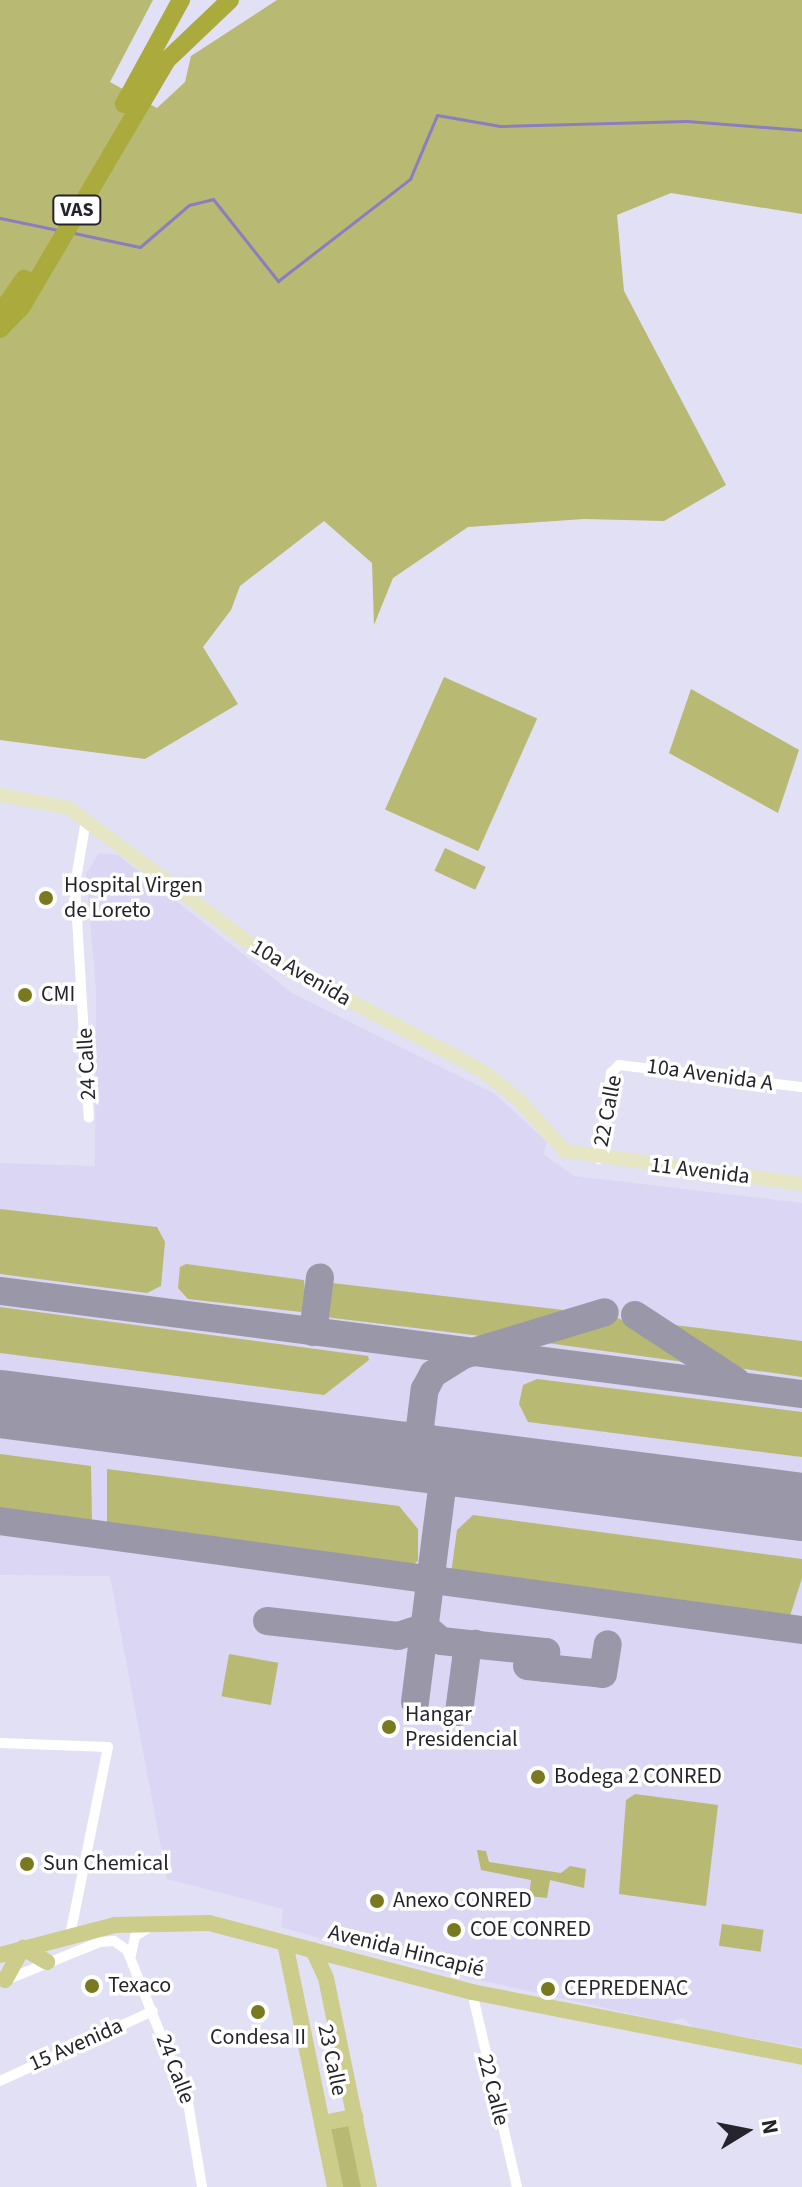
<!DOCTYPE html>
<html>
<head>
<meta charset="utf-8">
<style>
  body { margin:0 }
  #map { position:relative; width:802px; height:2187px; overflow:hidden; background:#e2e0f5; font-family:"Source Sans 3",sans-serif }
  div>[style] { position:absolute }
  .built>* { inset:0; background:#dad6f3 }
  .green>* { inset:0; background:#b8b973; transform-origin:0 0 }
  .stream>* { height:3px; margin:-1.5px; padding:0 1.5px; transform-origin:1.5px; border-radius:1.5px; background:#897ebf }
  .taxiway>* { height:28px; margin:-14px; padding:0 14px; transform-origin:14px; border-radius:14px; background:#9a98a8 }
  .runway>* { height:68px; margin:-34px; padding:0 34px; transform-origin:34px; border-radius:34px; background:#9a98a8 }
  .street>* { height:10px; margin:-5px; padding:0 5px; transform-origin:5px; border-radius:5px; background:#fff }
  .secondary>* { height:14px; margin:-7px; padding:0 7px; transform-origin:7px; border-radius:7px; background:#e6e6c5 }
  .primary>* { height:16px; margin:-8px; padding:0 8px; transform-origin:8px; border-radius:8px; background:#cccc8b }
  .highway>* { height:18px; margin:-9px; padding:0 9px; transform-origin:9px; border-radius:9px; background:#aaaa3d }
  .dots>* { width:22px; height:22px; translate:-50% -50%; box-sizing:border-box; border:4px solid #fff; border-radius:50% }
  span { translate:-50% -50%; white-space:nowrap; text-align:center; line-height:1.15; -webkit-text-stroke:7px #fff; paint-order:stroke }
  .shield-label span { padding:2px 6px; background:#fff; border:2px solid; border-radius:6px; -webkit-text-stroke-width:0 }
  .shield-label { font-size:20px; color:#25242c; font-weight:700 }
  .poi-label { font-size:22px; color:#25242c }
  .left { translate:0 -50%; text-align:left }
  .street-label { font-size:22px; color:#25242c }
  .north { position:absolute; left:706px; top:2091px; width:80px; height:80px; -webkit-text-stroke:6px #fff; paint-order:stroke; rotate:80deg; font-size:22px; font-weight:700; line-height:32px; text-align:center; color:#25242c }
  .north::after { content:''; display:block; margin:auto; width:28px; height:36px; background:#25242c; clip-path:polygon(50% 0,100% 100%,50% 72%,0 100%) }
</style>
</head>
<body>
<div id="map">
  <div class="built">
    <i style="clip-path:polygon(99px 853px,118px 855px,292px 993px,495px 1094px,547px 1142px,543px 1154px,574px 1176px,802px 1203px,802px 2047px,694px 2028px,683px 2018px,668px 2022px,416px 1966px,281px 1927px,283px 1909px,167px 1879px,110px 1576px,0 1575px,0 1163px,95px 1166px,96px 990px,86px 874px)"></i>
  </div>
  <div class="green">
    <i style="clip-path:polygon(0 0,153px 0,110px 82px,157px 108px,185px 82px,191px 56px,277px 0,802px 0,802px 214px,671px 193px,617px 215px,624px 291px,726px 485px,664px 521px,584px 519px,468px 527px,393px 578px,374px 625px,372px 563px,324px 521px,240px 586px,231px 610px,203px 647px,238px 704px,145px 759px,0 740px)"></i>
    <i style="left:444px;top:677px;width:102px;height:145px;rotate:24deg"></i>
    <i style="clip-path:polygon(691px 689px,799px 750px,778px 813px,669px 753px)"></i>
    <i style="left:445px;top:848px;width:45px;height:25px;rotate:25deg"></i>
    <i style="clip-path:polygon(0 1209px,157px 1227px,165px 1242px,161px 1286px,147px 1293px,0 1274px)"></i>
    <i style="clip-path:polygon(186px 1264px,304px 1280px,306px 1308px,301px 1312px,188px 1299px,178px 1288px,180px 1267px)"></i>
    <i style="clip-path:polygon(332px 1283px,572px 1311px,574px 1313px,489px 1337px,325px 1317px,325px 1289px)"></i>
    <i style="clip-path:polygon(0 1307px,368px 1356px,369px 1360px,324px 1395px,0 1353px)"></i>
    <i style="clip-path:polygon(618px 1318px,689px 1356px,691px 1363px,533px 1341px)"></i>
    <i style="clip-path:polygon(659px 1323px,802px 1341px,802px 1377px,731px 1367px)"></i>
    <i style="clip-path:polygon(537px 1379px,802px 1412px,802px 1457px,528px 1422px,519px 1404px,523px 1385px)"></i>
    <i style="clip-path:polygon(0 1454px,91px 1466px,92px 1523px,0 1511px)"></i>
    <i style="clip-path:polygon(107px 1469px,399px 1506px,418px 1529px,418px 1561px,410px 1566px,107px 1524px)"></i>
    <i style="clip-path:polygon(473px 1515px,802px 1559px,802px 1578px,790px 1616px,451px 1574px,457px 1530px)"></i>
    <i style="left:229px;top:1654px;width:50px;height:43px;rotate:10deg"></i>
    <i style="clip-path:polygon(635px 1794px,718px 1805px,706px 1906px,619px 1894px,626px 1800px)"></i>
    <i style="clip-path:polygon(477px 1850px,486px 1851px,489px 1862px,561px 1873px,570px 1866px,586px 1869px,584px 1888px,550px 1880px,547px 1898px,529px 1896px,531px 1880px,481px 1870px)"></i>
    <i style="left:722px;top:1924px;width:42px;height:22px;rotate:8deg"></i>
    <i style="left:350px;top:2125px;width:63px;height:20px;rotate:78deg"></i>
  </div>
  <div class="stream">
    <i style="left:0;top:218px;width:59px;rotate:11.7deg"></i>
    <i style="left:74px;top:233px;width:67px;rotate:12deg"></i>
    <i style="left:140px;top:247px;width:65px;rotate:-40.6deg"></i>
    <i style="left:189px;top:205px;width:25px;rotate:-14deg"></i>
    <i style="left:213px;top:199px;width:105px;rotate:51.6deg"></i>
    <i style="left:278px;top:281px;width:167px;rotate:-37.7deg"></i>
    <i style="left:410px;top:179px;width:69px;rotate:-67.1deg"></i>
    <i style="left:437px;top:115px;width:64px;rotate:9.9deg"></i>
    <i style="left:500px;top:126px;width:187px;rotate:-1.5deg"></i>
    <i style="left:687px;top:121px;width:115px;rotate:4.5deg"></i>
  </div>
  <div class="taxiway">
    <i style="left:0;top:1291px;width:809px;rotate:7.32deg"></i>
    <i style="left:635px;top:1315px;width:121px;rotate:33.2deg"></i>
    <i style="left:313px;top:1332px;width:55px;rotate:-82.7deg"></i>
    <i style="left:400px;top:1455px;width:34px;rotate:-54deg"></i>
    <i style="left:442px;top:1488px;width:65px;rotate:-109.8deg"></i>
    <i style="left:420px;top:1427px;width:38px;rotate:-83deg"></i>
    <i style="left:425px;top:1389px;width:17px;rotate:-62deg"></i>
    <i style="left:433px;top:1374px;width:36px;rotate:-32deg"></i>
    <i style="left:463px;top:1355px;width:148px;rotate:-16.8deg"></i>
    <i style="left:0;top:1521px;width:809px;rotate:7.74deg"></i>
    <i style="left:267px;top:1621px;width:132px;rotate:6.5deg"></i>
    <i style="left:398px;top:1636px;width:28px;rotate:-18deg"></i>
    <i style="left:425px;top:1627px;width:21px;rotate:41deg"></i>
    <i style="left:441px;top:1641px;width:106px;rotate:6deg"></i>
    <i style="left:546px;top:1652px;width:16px;rotate:94deg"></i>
    <i style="left:527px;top:1666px;width:76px;rotate:6deg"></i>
    <i style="left:603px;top:1674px;width:30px;rotate:-81deg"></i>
    <i style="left:415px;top:1702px;width:216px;rotate:-82.8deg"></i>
    <i style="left:442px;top:1488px;width:30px;rotate:-56deg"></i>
    <i style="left:459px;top:1712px;width:62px;rotate:-82.5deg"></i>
    <i style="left:467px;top:1651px;width:11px;rotate:-41deg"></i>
  </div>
  <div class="runway">
    <i style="left:0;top:1404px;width:809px;rotate:7.32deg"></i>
  </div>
  <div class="street">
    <i style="left:86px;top:820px;width:66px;rotate:99.6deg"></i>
    <i style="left:75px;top:885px;width:233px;rotate:86.6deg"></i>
    <i style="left:599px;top:1159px;width:87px;rotate:-82.1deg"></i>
    <i style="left:611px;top:1073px;width:11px;rotate:-45deg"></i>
    <i style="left:619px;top:1065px;width:184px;rotate:6.9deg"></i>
    <i style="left:0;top:1743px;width:108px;rotate:2.1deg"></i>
    <i style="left:108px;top:1747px;width:192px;rotate:101.4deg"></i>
    <i style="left:131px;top:1955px;width:19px;rotate:-78deg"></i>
    <i style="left:135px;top:1936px;width:17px;rotate:-31deg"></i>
    <i style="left:6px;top:1980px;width:101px;rotate:-22deg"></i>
    <i style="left:100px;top:1942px;width:14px;rotate:-4deg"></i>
    <i style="left:114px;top:1941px;width:16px;rotate:35deg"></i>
    <i style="left:127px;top:1950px;width:165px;rotate:68.3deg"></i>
    <i style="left:188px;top:2103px;width:85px;rotate:80.5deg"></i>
    <i style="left:472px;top:1992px;width:200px;rotate:77deg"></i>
    <i style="left:0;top:2081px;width:168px;rotate:-24.6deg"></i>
  </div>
  <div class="secondary">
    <i style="left:0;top:795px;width:70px;rotate:10.7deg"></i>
    <i style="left:69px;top:808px;width:252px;rotate:36.8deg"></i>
    <i style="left:271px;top:959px;width:241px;rotate:27.9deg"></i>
    <i style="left:484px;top:1072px;width:45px;rotate:38.7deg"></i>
    <i style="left:519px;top:1100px;width:69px;rotate:48deg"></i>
    <i style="left:565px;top:1151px;width:239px;rotate:7.9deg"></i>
  </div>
  <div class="primary">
    <i style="left:285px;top:1943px;width:249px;rotate:78.4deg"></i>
    <i style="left:23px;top:1948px;width:28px;rotate:30deg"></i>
    <i style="left:313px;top:1950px;width:31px;rotate:65deg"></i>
    <i style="left:326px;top:1978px;width:213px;rotate:78.4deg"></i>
    <i style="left:0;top:1955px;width:119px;rotate:-14.6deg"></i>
    <i style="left:115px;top:1925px;width:94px;rotate:-1.2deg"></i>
    <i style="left:209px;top:1923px;width:272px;rotate:14.7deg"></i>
    <i style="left:472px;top:1992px;width:336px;rotate:11.1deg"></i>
    <i style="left:5px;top:1980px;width:37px;rotate:-61deg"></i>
    <i style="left:323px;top:2123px;width:33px;rotate:-11deg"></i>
  </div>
  <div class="highway">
    <i style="left:124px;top:104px;width:119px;rotate:-61.3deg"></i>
    <i style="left:0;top:313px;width:42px;rotate:-54.8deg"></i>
    <i style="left:0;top:329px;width:32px;rotate:-46deg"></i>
    <i style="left:22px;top:306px;width:286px;rotate:-59.5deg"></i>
    <i style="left:167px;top:60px;width:87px;rotate:-43.6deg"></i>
  </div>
  <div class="dots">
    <i style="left:46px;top:898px;background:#797920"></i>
    <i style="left:25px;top:995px;background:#797920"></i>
    <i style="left:389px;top:1727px;background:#797920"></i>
    <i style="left:538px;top:1777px;background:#797920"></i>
    <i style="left:27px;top:1864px;background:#797920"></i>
    <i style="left:377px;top:1901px;background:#797920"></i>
    <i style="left:454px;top:1930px;background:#797920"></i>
    <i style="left:92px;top:1986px;background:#797920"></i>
    <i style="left:548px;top:1989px;background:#797920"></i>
    <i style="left:258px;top:2012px;background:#797920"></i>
  </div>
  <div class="shield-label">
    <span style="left:77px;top:210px">VAS</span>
  </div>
  <div class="poi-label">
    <span class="left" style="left:64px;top:898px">Hospital Virgen<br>de Loreto</span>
    <span class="left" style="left:41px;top:995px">CMI</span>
    <span class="left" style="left:405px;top:1727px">Hangar<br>Presidencial</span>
    <span class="left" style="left:554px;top:1777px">Bodega 2 CONRED</span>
    <span class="left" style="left:43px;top:1864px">Sun Chemical</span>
    <span class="left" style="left:393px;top:1901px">Anexo CONRED</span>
    <span class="left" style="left:470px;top:1930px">COE CONRED</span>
    <span class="left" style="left:108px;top:1986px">Texaco</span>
    <span class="left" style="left:564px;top:1989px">CEPREDENAC</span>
    <span style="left:258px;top:2038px">Condesa II</span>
  </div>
  <div class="street-label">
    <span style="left:301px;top:973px;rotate:30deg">10a Avenida</span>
    <span style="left:87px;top:1064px;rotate:-93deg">24 Calle</span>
    <span style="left:710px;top:1075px;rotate:8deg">10a Avenida A</span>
    <span style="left:608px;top:1111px;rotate:-79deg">22 Calle</span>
    <span style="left:700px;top:1171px;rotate:7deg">11 Avenida</span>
    <span style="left:406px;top:1951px;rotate:14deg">Avenida Hincapié</span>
    <span style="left:76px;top:2045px;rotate:-24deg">15 Avenida</span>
    <span style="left:332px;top:2060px;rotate:78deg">23 Calle</span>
    <span style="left:175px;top:2069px;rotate:69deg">24 Calle</span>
    <span style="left:493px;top:2090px;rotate:76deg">22 Calle</span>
  </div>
  <div class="north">N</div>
</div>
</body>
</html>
